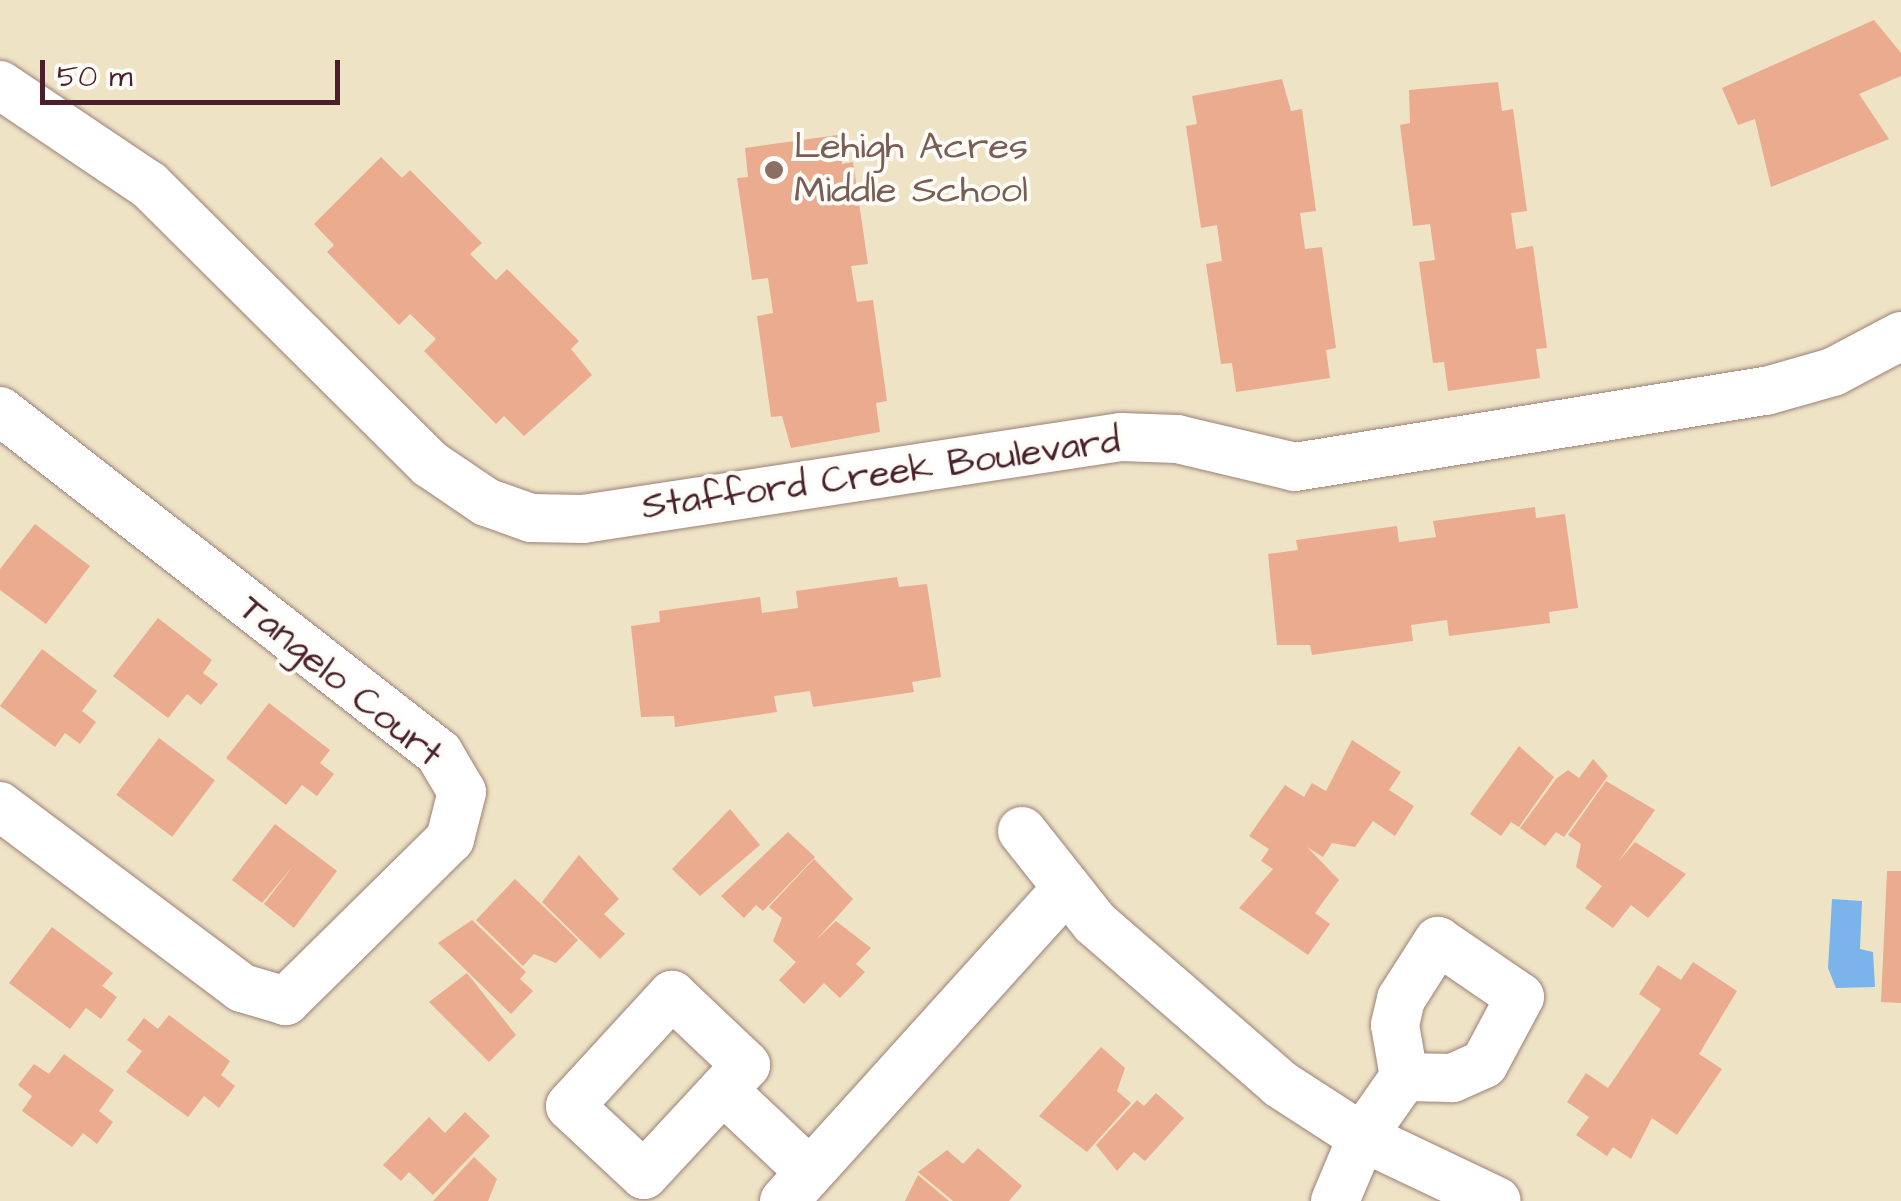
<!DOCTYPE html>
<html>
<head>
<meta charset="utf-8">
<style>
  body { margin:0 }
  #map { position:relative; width:1901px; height:1201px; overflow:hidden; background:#efe3c6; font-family:"Architects Daughter",sans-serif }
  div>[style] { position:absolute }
  .water>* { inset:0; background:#7ab4eb }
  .building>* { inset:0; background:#eaab8f; transform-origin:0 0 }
  .roads { filter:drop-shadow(0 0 2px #9c8178) drop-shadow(0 0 2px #9c8178) }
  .minor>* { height:48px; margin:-24px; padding:0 24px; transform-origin:24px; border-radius:24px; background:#fff }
  .dots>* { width:28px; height:28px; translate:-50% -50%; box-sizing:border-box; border:5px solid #fdfcf7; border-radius:50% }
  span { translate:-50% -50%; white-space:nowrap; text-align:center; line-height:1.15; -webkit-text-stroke:8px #fdfcf7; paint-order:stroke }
  .education-label { font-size:38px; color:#785e54 }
  .left { translate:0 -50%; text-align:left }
  .street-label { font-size:38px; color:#4a1f2b }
  .scale { position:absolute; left:40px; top:60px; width:300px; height:45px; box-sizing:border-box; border:5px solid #4a1f2b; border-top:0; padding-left:12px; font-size:30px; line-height:35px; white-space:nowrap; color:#4a1f2b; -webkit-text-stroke:8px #fdfcf7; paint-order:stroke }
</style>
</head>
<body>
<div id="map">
  <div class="water">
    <i style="clip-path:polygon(1832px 899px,1862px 901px,1860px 949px,1873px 952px,1875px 987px,1836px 988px,1828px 968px)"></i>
  </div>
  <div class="building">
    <i style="clip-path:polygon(1874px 20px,1901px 53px,1901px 76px,1859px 94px,1889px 139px,1771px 187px,1755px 119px,1738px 125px,1722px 88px)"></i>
    <i style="clip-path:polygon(1282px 79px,1291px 111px,1302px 109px,1316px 211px,1300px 213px,1305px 249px,1322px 247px,1336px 348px,1326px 350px,1330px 378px,1236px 392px,1232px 363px,1221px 364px,1206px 264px,1222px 261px,1217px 225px,1201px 228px,1186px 126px,1197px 124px,1192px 96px)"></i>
    <i style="clip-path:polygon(1498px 82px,1502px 111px,1513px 109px,1527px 211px,1511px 213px,1516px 249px,1533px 246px,1547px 348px,1536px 349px,1540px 378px,1448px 391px,1444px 362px,1433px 363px,1419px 262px,1435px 260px,1430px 224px,1413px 226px,1400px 125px,1410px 123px,1409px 90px)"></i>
    <i style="clip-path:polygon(838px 135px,842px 164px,853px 162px,868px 264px,851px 266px,857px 302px,873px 300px,887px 401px,876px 403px,880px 432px,791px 448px,782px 416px,771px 417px,757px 316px,773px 313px,768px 278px,752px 280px,737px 178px,748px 177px,745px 148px)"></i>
    <i style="clip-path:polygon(381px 157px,402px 178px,410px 170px,482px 243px,470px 254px,496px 280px,507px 269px,579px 341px,571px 349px,592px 375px,524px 436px,504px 416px,496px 424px,424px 351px,436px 339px,410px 314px,399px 325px,327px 252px,334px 245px,314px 224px)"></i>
    <i style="clip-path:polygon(1535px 507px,1536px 518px,1565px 514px,1578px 608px,1549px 612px,1550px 623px,1449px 636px,1447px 620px,1411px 625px,1413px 641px,1312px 655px,1310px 645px,1277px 645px,1268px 554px,1298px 550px,1296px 540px,1397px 526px,1399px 542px,1436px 537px,1433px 521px)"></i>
    <i style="clip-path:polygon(35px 524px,90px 566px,46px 624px,0 590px,0 569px)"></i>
    <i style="clip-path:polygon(897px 577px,899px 587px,927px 584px,941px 677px,912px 682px,914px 692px,813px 707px,810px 691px,774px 696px,777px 712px,675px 727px,674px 716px,641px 717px,631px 626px,660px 622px,659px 611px,760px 597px,762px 613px,798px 608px,796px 591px)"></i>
    <i style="clip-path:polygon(158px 618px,212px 660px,203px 673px,218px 684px,201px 705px,187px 694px,168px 718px,113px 676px)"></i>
    <i style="clip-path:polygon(42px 649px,97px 691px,82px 711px,96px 722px,80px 744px,65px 733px,55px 747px,0 706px)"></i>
    <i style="clip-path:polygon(269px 703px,330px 750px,320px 763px,334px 774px,317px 796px,302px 785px,286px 805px,226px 758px)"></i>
    <i style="left:159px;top:738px;width:70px;height:71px;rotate:37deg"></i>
    <i style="clip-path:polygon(1352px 740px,1401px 772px,1389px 790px,1414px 806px,1395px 836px,1373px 821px,1355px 847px,1332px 843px,1323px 857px,1307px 847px,1339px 880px,1315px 913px,1330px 924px,1308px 955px,1239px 908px,1273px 869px,1261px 861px,1269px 849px,1249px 836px,1285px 785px,1304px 797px,1312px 783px,1326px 791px)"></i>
    <i style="clip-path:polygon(1519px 746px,1554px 777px,1519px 827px,1511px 822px,1501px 836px,1470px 814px)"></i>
    <i style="clip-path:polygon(1593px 759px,1608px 776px,1564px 837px,1556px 832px,1545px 846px,1520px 828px,1556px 779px,1568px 770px,1579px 778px)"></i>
    <i style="clip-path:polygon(1606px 781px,1655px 810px,1618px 862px,1635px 842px,1686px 874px,1648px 918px,1631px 905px,1613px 928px,1585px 908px,1602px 886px,1576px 867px,1581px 844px,1568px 835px)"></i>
    <i style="clip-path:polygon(730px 809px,760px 845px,700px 896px,672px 869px)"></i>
    <i style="clip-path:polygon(275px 824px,337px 871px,294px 928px,264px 904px,293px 866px,262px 903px,232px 880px)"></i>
    <i style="clip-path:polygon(788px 832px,815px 857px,763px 911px,756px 905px,744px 918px,721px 896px)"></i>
    <i style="clip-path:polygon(579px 855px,619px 899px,604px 914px,625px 934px,600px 959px,542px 902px)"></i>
    <i style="clip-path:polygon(814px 859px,853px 899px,816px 940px,836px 921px,871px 948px,856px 964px,865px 972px,840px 998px,824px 983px,804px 1004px,779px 980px,796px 962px,773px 941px,782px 918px,769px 907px)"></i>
    <i style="clip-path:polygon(1887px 871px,1901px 871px,1901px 1003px,1881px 1002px)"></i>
    <i style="clip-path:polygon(515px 879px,578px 940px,556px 963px,534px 954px,523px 966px,476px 920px)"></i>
    <i style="clip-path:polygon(472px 920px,526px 972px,520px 979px,533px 991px,511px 1014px,438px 943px)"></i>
    <i style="clip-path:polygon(52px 927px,113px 973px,102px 986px,117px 997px,101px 1019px,86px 1008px,70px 1029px,9px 983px)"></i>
    <i style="clip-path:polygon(1693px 962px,1737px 991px,1699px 1054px,1722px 1069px,1677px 1135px,1652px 1118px,1631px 1159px,1613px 1147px,1607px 1156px,1576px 1135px,1589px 1117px,1567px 1102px,1586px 1073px,1608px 1088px,1635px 1048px,1661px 1009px,1639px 994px,1658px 965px,1681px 980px)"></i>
    <i style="clip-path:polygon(467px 973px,516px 1035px,489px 1062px,429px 1002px)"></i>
    <i style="clip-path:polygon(169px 1015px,230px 1061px,221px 1075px,235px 1086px,219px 1108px,204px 1096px,188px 1117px,126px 1072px,142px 1051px,127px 1040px,144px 1018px,158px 1029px)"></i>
    <i style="clip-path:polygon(1101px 1047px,1125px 1068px,1117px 1091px,1131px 1103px,1087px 1152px,1039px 1116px)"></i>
    <i style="clip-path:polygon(64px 1054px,114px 1090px,99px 1111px,113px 1122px,97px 1144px,83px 1133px,72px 1147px,22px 1111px,32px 1096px,18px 1085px,34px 1064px,49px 1074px)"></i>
    <i style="clip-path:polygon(1156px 1093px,1184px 1118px,1145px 1161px,1134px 1152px,1117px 1171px,1096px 1145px,1137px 1100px,1144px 1106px)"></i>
    <i style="clip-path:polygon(465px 1112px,490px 1136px,433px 1195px,409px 1172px,401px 1181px,383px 1165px,429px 1117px,445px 1133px)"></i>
    <i style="clip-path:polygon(978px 1148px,1022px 1186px,1009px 1201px,953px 1201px,918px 1172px,947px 1150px,963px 1164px)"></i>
    <i style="clip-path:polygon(474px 1157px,497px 1179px,488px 1201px,433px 1201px)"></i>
    <i style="clip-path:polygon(918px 1175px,949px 1201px,905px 1201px)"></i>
  </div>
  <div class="roads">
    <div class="minor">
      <i style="left:0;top:85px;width:179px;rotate:33.9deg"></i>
      <i style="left:149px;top:185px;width:396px;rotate:44.8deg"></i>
      <i style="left:430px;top:464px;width:68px;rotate:34.2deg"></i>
      <i style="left:486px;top:502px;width:48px;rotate:19.6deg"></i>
      <i style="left:531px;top:518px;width:52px;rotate:1.1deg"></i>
      <i style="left:583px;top:519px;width:544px;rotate:-8.67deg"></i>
      <i style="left:1121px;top:437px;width:56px;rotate:2deg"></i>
      <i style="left:1177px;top:439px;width:121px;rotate:13.3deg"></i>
      <i style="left:1295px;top:467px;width:477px;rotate:-9.2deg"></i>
      <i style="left:1766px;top:391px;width:70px;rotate:-15.8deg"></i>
      <i style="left:1833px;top:372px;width:77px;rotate:-27.9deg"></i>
      <i style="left:0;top:411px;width:556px;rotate:37.92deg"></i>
      <i style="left:439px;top:753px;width:45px;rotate:59.5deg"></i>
      <i style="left:462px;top:792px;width:49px;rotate:104.3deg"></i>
      <i style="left:450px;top:839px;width:231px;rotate:135.4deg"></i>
      <i style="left:286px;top:1001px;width:46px;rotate:-163.5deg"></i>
      <i style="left:242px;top:988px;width:303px;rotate:-143.1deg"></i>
      <i style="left:1022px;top:831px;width:117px;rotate:51.6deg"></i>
      <i style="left:1095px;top:923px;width:245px;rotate:41deg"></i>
      <i style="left:1280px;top:1084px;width:98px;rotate:32.9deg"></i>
      <i style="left:1362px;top:1137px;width:149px;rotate:25.4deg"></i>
      <i style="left:1438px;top:941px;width:99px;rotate:34.3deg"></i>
      <i style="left:1520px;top:997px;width:76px;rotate:118.2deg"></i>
      <i style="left:1484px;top:1064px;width:35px;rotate:156deg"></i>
      <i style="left:1452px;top:1078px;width:48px;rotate:-178.8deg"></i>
      <i style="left:1404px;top:1077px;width:53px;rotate:-99.8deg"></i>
      <i style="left:1395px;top:1025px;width:27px;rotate:-77deg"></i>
      <i style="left:1401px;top:999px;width:69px;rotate:-57.5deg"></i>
      <i style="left:672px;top:995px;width:102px;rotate:43.4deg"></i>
      <i style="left:746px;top:1065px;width:150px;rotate:132.8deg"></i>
      <i style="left:644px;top:1175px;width:101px;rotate:-137deg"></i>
      <i style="left:570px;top:1106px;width:151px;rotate:-47.4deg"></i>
      <i style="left:723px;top:1090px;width:118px;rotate:43.3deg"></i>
      <i style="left:784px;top:1201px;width:421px;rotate:-47.9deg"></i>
      <i style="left:1335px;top:1201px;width:69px;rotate:-67.1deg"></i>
      <i style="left:1362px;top:1137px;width:73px;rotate:-55deg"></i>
    </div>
  </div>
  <div class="dots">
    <i style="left:774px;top:170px;background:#8d6e63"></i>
  </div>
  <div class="education-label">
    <span class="left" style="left:794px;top:170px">Lehigh Acres<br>Middle School</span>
  </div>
  <div class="street-label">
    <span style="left:881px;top:475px;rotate:-8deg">Stafford Creek Boulevard</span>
    <span style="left:340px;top:682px;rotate:39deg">Tangelo Court</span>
  </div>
  <div class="scale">50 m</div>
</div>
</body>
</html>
